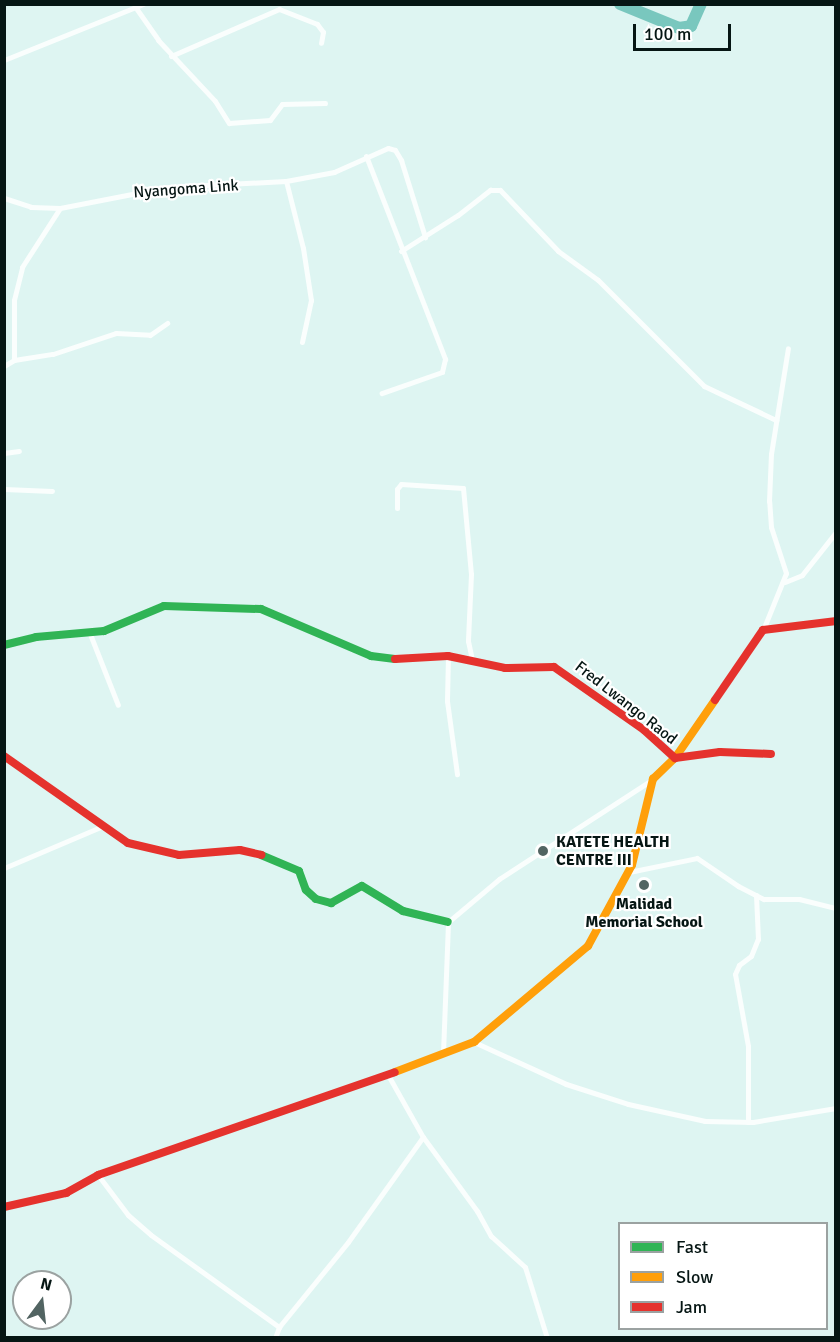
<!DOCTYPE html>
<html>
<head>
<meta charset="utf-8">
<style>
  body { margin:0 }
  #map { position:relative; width:840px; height:1342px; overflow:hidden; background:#def5f2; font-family:Signika,sans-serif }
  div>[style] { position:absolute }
  .river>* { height:12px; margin:-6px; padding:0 6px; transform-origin:6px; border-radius:6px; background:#79c7be }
  .street>* { height:5px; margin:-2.5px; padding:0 2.5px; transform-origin:2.5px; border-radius:2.5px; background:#fafefd }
  .fast>* { height:8px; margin:-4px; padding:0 4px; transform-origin:4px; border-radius:4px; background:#30b455 }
  .slow>* { height:8px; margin:-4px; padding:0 4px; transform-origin:4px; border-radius:4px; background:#ff9f0a }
  .jam>* { height:8px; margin:-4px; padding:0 4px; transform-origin:4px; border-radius:4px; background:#e5322d }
  .dots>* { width:16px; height:16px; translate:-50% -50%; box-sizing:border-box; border:3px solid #fff; border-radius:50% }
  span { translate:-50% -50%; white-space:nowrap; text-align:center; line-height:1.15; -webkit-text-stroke:4.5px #fff; paint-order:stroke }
  .street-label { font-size:16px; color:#061614 }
  .poi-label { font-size:16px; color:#061614; font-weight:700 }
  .left { translate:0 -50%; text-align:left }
  .frame { position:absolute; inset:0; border:6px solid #061614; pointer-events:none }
  .legend { position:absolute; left:618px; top:1222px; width:210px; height:108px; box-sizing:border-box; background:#fff; border:2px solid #9ba2a1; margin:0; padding:8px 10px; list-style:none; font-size:18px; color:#061614 }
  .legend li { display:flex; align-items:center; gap:12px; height:30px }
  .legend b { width:30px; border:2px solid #9ba2a1 }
  .north { position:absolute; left:12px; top:1270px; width:60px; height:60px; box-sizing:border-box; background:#fff; border:2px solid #9ba2a1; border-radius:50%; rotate:15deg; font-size:16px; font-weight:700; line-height:24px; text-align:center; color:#061614 }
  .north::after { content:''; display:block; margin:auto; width:21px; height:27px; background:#526462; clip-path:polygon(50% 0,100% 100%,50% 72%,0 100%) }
  .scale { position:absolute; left:633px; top:24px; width:98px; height:27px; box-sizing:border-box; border:3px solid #061614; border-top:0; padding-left:8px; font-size:18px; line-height:21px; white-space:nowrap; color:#061614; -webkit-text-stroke:4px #fff; paint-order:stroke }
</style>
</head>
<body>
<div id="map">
  <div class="river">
    <i style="left:620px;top:4px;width:64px;rotate:22.1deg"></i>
    <i style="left:679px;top:28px;width:12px;rotate:-9deg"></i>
    <i style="left:691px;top:26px;width:24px;rotate:-66deg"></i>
  </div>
  <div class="street">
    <i style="left:136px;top:8px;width:39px;rotate:55deg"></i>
    <i style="left:158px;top:40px;width:83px;rotate:46.9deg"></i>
    <i style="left:215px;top:101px;width:26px;rotate:58deg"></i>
    <i style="left:229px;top:123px;width:41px;rotate:-4.2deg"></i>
    <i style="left:270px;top:120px;width:20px;rotate:-53deg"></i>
    <i style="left:282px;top:104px;width:43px;rotate:-1.3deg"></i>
    <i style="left:171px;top:56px;width:118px;rotate:-23.5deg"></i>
    <i style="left:279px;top:9px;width:41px;rotate:21.5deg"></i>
    <i style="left:317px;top:24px;width:10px;rotate:53deg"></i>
    <i style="left:323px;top:32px;width:11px;rotate:100deg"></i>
    <i style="left:4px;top:60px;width:150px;rotate:-21.9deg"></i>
    <i style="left:366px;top:156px;width:218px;rotate:68.7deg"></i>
    <i style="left:445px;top:359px;width:13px;rotate:103deg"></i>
    <i style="left:442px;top:372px;width:64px;rotate:160.7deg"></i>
    <i style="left:286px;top:181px;width:69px;rotate:75.8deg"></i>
    <i style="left:303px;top:248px;width:53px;rotate:81.3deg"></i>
    <i style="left:311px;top:300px;width:43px;rotate:102.1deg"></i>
    <i style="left:4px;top:198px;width:28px;rotate:18deg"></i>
    <i style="left:31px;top:207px;width:29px;rotate:2deg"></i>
    <i style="left:60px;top:208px;width:110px;rotate:-11deg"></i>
    <i style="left:168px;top:187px;width:118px;rotate:-2.9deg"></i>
    <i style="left:286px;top:181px;width:49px;rotate:-10.6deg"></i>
    <i style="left:334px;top:172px;width:59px;rotate:-24deg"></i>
    <i style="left:388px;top:148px;width:7px;rotate:16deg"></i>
    <i style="left:395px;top:150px;width:12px;rotate:59deg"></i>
    <i style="left:401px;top:160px;width:81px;rotate:72.7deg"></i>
    <i style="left:401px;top:251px;width:67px;rotate:-32.3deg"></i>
    <i style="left:458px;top:215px;width:41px;rotate:-38deg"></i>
    <i style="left:490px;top:190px;width:10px"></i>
    <i style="left:500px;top:190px;width:84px;rotate:46.4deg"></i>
    <i style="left:558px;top:251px;width:49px;rotate:35.9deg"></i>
    <i style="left:598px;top:280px;width:150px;rotate:45deg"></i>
    <i style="left:704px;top:386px;width:80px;rotate:25.3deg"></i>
    <i style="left:14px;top:360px;width:60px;rotate:-90deg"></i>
    <i style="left:14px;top:300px;width:34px;rotate:-76deg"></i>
    <i style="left:22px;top:267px;width:70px;rotate:-57.2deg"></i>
    <i style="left:4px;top:366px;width:12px;rotate:-31deg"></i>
    <i style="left:14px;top:360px;width:39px;rotate:-9deg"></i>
    <i style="left:53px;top:354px;width:66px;rotate:-18.4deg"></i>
    <i style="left:116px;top:333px;width:34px;rotate:3deg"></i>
    <i style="left:150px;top:335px;width:21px;rotate:-35deg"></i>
    <i style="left:4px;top:453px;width:15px;rotate:-8deg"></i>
    <i style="left:4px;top:489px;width:48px;rotate:2.4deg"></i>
    <i style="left:397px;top:508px;width:19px;rotate:-90deg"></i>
    <i style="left:397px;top:489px;width:6px;rotate:-51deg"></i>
    <i style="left:401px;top:484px;width:62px;rotate:3.7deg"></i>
    <i style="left:463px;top:488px;width:86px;rotate:84.7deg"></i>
    <i style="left:471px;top:574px;width:67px;rotate:92.6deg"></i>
    <i style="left:468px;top:641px;width:19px;rotate:78deg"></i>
    <i style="left:785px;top:582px;width:18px;rotate:-22deg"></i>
    <i style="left:802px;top:575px;width:55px;rotate:-51.7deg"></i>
    <i style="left:763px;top:630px;width:61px;rotate:-68deg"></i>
    <i style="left:786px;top:573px;width:48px;rotate:-108.1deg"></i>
    <i style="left:771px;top:527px;width:26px;rotate:-94deg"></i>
    <i style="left:769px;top:501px;width:47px;rotate:-87.6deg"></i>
    <i style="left:771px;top:454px;width:107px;rotate:-80.9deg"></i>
    <i style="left:90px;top:634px;width:76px;rotate:68.5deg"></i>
    <i style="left:448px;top:656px;width:45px;rotate:91.3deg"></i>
    <i style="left:447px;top:701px;width:74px;rotate:82.2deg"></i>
    <i style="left:4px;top:868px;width:108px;rotate:-23deg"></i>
    <i style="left:629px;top:872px;width:69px;rotate:-11.6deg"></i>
    <i style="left:697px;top:858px;width:50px;rotate:34.3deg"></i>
    <i style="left:738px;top:886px;width:29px;rotate:27deg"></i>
    <i style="left:764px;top:899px;width:35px"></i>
    <i style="left:799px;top:899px;width:38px;rotate:14deg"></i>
    <i style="left:474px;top:1042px;width:101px;rotate:24.5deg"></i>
    <i style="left:566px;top:1084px;width:65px;rotate:17.9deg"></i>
    <i style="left:628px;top:1104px;width:79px;rotate:12.4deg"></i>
    <i style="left:705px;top:1121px;width:48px;rotate:1.2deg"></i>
    <i style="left:753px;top:1122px;width:84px;rotate:-9.6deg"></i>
    <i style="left:443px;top:1053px;width:131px;rotate:-87.8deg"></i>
    <i style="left:448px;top:922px;width:67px;rotate:-40.1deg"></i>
    <i style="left:499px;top:879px;width:184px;rotate:-33deg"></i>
    <i style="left:388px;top:1075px;width:71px;rotate:60.6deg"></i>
    <i style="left:423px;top:1137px;width:92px;rotate:53.9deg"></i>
    <i style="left:477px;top:1211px;width:29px;rotate:61deg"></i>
    <i style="left:491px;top:1236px;width:46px;rotate:42.4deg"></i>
    <i style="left:525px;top:1267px;width:74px;rotate:72.8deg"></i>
    <i style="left:748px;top:1122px;width:76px;rotate:-90deg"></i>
    <i style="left:748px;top:1046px;width:73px;rotate:-100.2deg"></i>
    <i style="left:735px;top:974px;width:10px;rotate:-66deg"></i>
    <i style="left:739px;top:965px;width:15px;rotate:-37deg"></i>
    <i style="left:751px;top:956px;width:18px;rotate:-68deg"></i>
    <i style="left:758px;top:939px;width:44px;rotate:-92.6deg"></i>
    <i style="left:98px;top:1175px;width:50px;rotate:53.1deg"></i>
    <i style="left:128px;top:1215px;width:30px;rotate:41deg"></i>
    <i style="left:151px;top:1235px;width:158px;rotate:35.7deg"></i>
    <i style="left:279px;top:1327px;width:12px;rotate:110deg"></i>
    <i style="left:279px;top:1327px;width:109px;rotate:-50.9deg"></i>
    <i style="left:348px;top:1242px;width:129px;rotate:-54.5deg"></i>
  </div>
  <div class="fast">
    <i style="left:4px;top:645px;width:33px;rotate:-14deg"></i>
    <i style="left:36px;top:637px;width:68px;rotate:-5deg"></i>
    <i style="left:104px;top:631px;width:65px;rotate:-22.6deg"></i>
    <i style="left:164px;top:606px;width:97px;rotate:1.8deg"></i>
    <i style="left:261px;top:609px;width:120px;rotate:23.1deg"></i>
    <i style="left:371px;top:656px;width:24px;rotate:7deg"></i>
    <i style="left:261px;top:855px;width:41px;rotate:22.8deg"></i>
    <i style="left:299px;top:871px;width:20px;rotate:70deg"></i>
    <i style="left:306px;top:890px;width:13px;rotate:42deg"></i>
    <i style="left:316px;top:899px;width:16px;rotate:15deg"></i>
    <i style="left:331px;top:903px;width:35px;rotate:-29deg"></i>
    <i style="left:362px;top:886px;width:48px;rotate:31.4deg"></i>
    <i style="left:403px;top:911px;width:46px;rotate:13.7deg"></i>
  </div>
  <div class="slow">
    <i style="left:395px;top:1072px;width:85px;rotate:-20.8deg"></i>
    <i style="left:474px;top:1042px;width:149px;rotate:-40.1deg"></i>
    <i style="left:588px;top:946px;width:92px;rotate:-61.5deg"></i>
    <i style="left:632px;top:865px;width:89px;rotate:-76.3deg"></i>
    <i style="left:653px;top:779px;width:30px;rotate:-44deg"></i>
    <i style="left:675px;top:758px;width:70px;rotate:-55.4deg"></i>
  </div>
  <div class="jam">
    <i style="left:395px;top:659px;width:53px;rotate:-3.2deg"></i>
    <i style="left:448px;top:656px;width:58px;rotate:11.9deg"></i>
    <i style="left:505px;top:668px;width:49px;rotate:-1.2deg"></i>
    <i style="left:554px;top:667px;width:110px;rotate:35deg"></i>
    <i style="left:644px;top:730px;width:42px;rotate:42.1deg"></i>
    <i style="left:675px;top:758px;width:45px;rotate:-7.6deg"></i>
    <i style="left:720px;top:752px;width:51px;rotate:2.2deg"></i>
    <i style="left:715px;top:700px;width:85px;rotate:-55.6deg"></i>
    <i style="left:763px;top:630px;width:74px;rotate:-7deg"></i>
    <i style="left:4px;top:756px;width:151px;rotate:35.1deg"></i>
    <i style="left:128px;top:843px;width:52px;rotate:13.2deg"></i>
    <i style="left:179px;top:855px;width:61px;rotate:-4.7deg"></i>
    <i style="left:240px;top:850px;width:22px;rotate:13deg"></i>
    <i style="left:4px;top:1207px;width:64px;rotate:-12.7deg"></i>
    <i style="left:66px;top:1193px;width:37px;rotate:-29deg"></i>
    <i style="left:98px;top:1175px;width:314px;rotate:-19.1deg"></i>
  </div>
  <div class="dots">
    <i style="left:543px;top:851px;background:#526462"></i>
    <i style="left:644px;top:885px;background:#526462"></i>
  </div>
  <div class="street-label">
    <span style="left:186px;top:189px;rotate:-4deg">Nyangoma Link</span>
    <span style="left:626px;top:703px;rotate:38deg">Fred Lwango Raod</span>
  </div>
  <div class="poi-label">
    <span class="left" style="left:556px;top:851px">KATETE HEALTH<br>CENTRE III</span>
    <span style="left:644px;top:913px">Malidad<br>Memorial School</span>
  </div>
  <div class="frame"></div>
  <ul class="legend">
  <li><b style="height:8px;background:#30b455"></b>Fast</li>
  <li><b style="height:8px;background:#ff9f0a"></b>Slow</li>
  <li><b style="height:8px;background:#e5322d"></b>Jam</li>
  </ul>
  <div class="north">N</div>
  <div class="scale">100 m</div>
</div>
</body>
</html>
